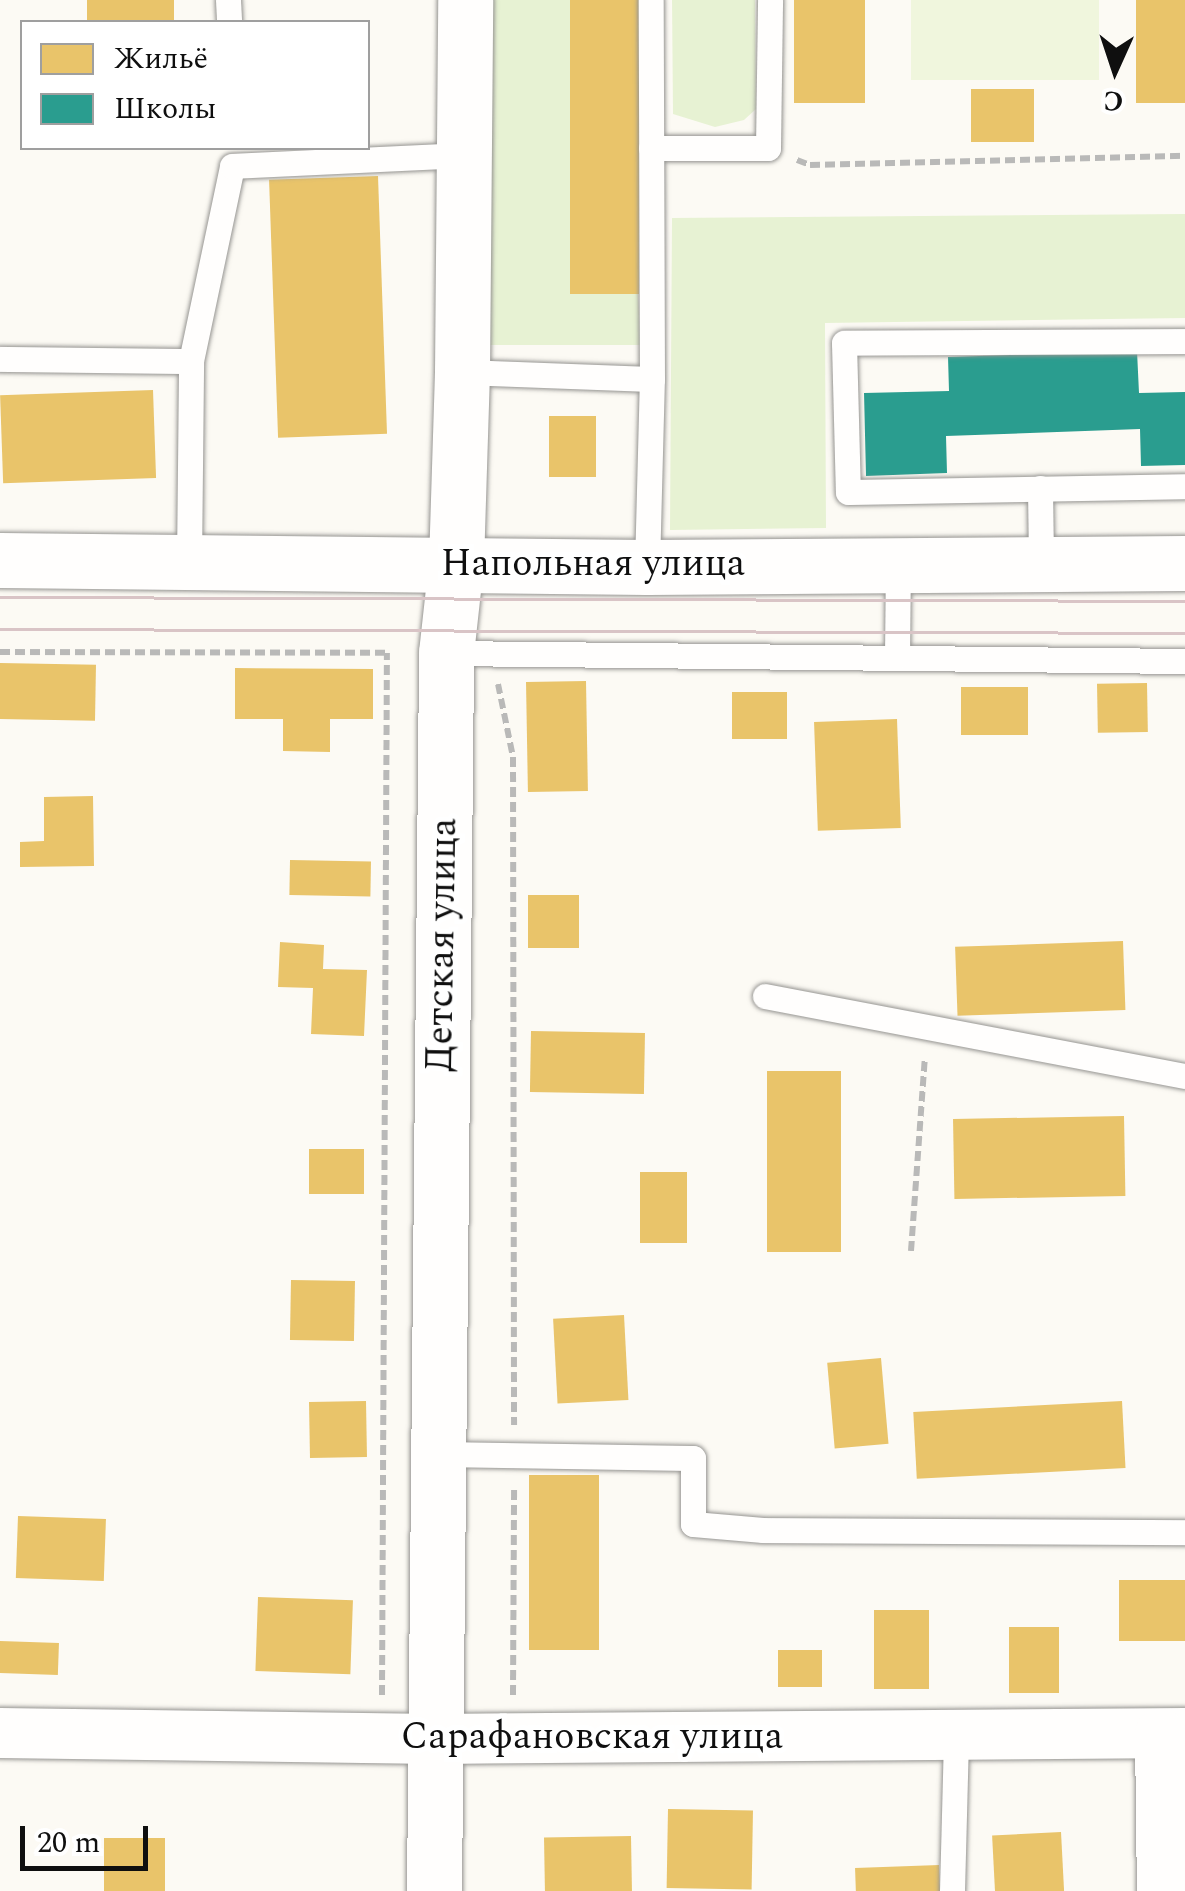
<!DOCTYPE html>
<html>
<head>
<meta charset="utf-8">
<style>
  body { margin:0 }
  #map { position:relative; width:1185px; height:1891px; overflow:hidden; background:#fcfaf4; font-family:Spectral,serif }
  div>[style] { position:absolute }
  .green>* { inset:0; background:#e7f2d3 }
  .pitch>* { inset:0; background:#f0f6dd; transform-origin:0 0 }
  .homes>* { inset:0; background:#e9c46a; transform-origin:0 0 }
  .schools>* { inset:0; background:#2a9d8f }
  .path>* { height:6px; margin-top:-3px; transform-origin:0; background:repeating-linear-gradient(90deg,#b9b9b8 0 10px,transparent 0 15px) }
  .roads { filter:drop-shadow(0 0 2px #969592) drop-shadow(0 0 2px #969592) }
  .service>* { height:25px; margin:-12.5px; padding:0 12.5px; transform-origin:12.5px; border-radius:12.5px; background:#fffefd }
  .minor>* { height:50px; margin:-25px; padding:0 25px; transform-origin:25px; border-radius:25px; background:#fffefd }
  .tertiary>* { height:55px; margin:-27.5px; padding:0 27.5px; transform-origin:27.5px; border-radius:27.5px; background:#fffefd }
  .tram>* { height:2.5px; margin:-1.25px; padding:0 1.25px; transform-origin:1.25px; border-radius:1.25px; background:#d9c4c6 }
  span { translate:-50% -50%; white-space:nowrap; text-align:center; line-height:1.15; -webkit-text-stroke:10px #fff; paint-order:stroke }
  .street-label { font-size:38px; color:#0f0f0f }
  .legend { position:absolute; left:20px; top:20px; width:350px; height:130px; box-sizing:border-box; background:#fff; border:2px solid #9f9f9f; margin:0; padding:12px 18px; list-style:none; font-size:30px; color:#0f0f0f }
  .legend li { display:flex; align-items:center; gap:20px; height:50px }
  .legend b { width:50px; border:2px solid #9f9f9f }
  .north { position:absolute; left:1065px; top:20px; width:100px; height:100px; -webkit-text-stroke:8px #fff; paint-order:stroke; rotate:183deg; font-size:28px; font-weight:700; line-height:40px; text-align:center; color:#0f0f0f }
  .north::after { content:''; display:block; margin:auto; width:35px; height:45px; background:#0f0f0f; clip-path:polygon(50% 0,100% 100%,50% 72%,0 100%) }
  .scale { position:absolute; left:20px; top:1826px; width:128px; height:45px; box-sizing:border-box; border:5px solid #0f0f0f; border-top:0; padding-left:12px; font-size:30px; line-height:35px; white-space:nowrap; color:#0f0f0f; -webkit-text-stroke:8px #fff; paint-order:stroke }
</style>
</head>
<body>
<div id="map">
  <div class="green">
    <i style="clip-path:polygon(493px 0,570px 0,571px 293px,638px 294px,641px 345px,488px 345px)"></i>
    <i style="clip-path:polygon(672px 0,755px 0,756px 109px,744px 120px,715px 127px,673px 114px)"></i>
    <i style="clip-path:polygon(1185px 214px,1185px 318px,825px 323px,826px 528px,670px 530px,672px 218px)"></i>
  </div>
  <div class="pitch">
    <i style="left:911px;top:0;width:188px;height:80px"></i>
  </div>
  <div class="homes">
    <i style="left:87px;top:0;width:87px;height:22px"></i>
    <i style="left:570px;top:0;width:69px;height:294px"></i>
    <i style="left:794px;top:0;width:71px;height:103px"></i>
    <i style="left:1136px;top:0;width:49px;height:103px"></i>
    <i style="left:1034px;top:89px;width:53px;height:63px;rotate:90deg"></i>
    <i style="left:378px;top:176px;width:258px;height:109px;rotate:88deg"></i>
    <i style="left:153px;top:390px;width:88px;height:153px;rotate:88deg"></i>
    <i style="left:549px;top:416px;width:47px;height:61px"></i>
    <i style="left:0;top:663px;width:96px;height:56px;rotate:1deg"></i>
    <i style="clip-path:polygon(235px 668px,373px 669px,373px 719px,330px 719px,330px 752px,283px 751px,283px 719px,235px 719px)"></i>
    <i style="left:586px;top:681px;width:110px;height:60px;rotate:89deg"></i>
    <i style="left:1147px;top:683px;width:49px;height:50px;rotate:89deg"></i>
    <i style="left:961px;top:687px;width:67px;height:48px"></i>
    <i style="left:732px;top:692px;width:55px;height:47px"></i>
    <i style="left:897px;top:719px;width:109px;height:83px;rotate:88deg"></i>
    <i style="clip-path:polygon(93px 796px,94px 866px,20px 867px,20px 842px,44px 841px,44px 797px)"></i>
    <i style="left:290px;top:860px;width:81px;height:35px;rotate:1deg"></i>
    <i style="left:528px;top:895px;width:51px;height:53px"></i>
    <i style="left:1123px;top:941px;width:69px;height:168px;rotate:88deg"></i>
    <i style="clip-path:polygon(280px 942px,324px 945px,323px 969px,367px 970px,364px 1036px,311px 1034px,313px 988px,278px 987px)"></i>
    <i style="left:531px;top:1031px;width:114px;height:61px;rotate:1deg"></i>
    <i style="left:767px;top:1071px;width:74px;height:181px"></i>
    <i style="left:1124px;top:1116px;width:80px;height:171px;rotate:89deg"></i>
    <i style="left:309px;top:1149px;width:55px;height:45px"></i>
    <i style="left:640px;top:1172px;width:47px;height:71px"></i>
    <i style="left:291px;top:1280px;width:64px;height:60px;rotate:1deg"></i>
    <i style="left:624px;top:1315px;width:85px;height:71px;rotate:87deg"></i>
    <i style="left:881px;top:1358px;width:86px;height:54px;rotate:85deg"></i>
    <i style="left:366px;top:1401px;width:56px;height:57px;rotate:89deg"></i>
    <i style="left:1122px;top:1401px;width:67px;height:209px;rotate:87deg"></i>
    <i style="left:529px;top:1475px;width:70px;height:175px"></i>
    <i style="left:18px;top:1516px;width:88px;height:62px;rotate:2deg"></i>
    <i style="left:1119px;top:1580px;width:66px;height:61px"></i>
    <i style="left:258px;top:1597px;width:95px;height:74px;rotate:2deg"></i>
    <i style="left:874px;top:1610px;width:55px;height:79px"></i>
    <i style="left:1009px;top:1627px;width:50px;height:66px"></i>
    <i style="left:0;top:1641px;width:59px;height:32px;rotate:2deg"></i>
    <i style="left:778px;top:1650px;width:44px;height:37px"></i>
    <i style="left:668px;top:1809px;width:85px;height:79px;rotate:1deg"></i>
    <i style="left:1061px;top:1832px;width:59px;height:69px;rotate:87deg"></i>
    <i style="left:631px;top:1836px;width:55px;height:87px;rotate:89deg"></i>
    <i style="left:104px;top:1838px;width:61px;height:53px"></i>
    <i style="left:939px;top:1865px;width:26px;height:84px;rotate:88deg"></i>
  </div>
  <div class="schools">
    <i style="clip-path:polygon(1137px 351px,1139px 393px,1185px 392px,1185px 465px,1141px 466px,1140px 429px,946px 436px,947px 473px,866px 476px,864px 393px,949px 391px,948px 357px)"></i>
  </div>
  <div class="path">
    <i style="left:797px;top:160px;width:14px;rotate:21deg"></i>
    <i style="left:810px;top:165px;width:375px;rotate:-1.4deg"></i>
    <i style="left:0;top:652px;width:390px;rotate:0.1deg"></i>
    <i style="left:498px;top:684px;width:75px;rotate:78.4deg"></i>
    <i style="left:513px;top:757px;width:668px;rotate:89.91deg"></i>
    <i style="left:911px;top:1251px;width:194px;rotate:-85.9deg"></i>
    <i style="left:382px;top:1695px;width:1042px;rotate:-89.73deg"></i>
    <i style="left:513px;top:1695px;width:208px;rotate:-89.7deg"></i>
  </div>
  <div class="roads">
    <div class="service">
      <i style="left:228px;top:0;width:22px;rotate:87deg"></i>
      <i style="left:651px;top:148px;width:117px"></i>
      <i style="left:768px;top:148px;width:148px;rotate:-89.2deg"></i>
      <i style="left:1185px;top:341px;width:341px;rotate:179.7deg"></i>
      <i style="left:844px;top:343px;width:149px;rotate:88.5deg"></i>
      <i style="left:848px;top:492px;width:337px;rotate:-1deg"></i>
      <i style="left:0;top:359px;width:191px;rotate:0.6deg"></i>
      <i style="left:191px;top:361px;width:199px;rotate:-78.1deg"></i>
      <i style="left:232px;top:166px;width:231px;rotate:-2.7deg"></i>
      <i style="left:462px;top:372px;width:190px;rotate:2.1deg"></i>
      <i style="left:1040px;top:488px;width:74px;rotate:89.2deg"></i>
      <i style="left:189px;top:562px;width:201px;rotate:-89.4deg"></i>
      <i style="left:647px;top:567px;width:188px;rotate:-88.5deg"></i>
      <i style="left:652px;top:379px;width:379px;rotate:-90.2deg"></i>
      <i style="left:446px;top:653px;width:739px;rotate:0.62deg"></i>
      <i style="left:897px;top:656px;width:90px;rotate:-89.4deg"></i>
      <i style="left:765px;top:996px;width:428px;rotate:10.8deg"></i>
      <i style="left:437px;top:1454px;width:256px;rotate:0.9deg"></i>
      <i style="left:693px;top:1458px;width:66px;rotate:90deg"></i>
      <i style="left:693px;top:1524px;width:70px;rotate:4.9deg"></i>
      <i style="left:763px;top:1530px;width:422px;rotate:0.3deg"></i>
      <i style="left:952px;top:1891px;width:155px;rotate:-88.5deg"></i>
    </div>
    <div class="minor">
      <i style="left:0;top:1733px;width:436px;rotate:0.8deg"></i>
      <i style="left:436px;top:1739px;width:749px;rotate:-0.46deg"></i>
      <i style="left:1160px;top:1734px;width:157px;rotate:89.3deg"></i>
    </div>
    <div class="tertiary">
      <i style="left:0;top:560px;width:647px;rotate:0.62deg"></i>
      <i style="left:647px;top:567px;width:538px;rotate:-0.43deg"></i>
      <i style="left:434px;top:1891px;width:1238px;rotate:-89.44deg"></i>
      <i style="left:446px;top:653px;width:91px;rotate:-83.7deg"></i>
      <i style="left:456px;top:563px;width:191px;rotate:-88.2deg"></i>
      <i style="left:462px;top:372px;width:372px;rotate:-89.5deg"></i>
    </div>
  </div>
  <div class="tram">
    <i style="left:0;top:597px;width:1185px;rotate:0.19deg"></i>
    <i style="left:0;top:629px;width:1185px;rotate:0.19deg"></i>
  </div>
  <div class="street-label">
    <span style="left:593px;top:565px">Напольная улица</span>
    <span style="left:443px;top:945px;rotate:-89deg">Детская улица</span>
    <span style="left:592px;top:1738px">Сарафановская улица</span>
  </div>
  <ul class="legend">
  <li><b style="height:28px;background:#e9c46a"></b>Жильё</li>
  <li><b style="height:28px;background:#2a9d8f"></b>Школы</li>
  </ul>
  <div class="north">С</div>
  <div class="scale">20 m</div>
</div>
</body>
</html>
